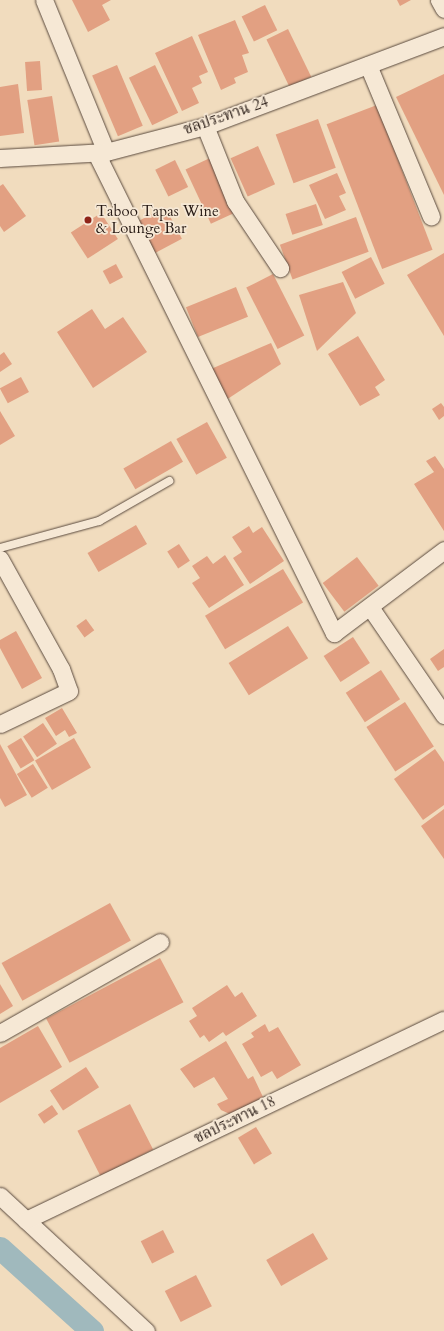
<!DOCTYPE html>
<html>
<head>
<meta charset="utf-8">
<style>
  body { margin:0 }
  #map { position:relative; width:444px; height:1331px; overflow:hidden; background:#f1dcbe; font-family:Cardo,"Noto Serif Thai",serif }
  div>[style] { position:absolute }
  .canal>* { height:23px; margin:-11.5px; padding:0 11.5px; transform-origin:11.5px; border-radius:11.5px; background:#a0b9bd }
  .building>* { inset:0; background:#e2a082; transform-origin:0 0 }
  .roads { filter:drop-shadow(0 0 1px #5a4a3e) drop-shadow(0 0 1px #5a4a3e) }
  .service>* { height:8px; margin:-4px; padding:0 4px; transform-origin:4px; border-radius:4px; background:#f6e8d5 }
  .minor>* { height:17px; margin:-8.5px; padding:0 8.5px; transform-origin:8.5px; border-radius:8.5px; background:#f6e8d5 }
  .dots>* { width:11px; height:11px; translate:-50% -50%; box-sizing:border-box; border:2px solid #f6e8d5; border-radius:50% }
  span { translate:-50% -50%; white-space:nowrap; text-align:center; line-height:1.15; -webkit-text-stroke:3.5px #f6e8d5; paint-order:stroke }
  .street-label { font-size:15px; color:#271a14 }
  .poi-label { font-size:15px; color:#271a14 }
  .left { translate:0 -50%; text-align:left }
</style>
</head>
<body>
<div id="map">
  <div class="canal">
    <i style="left:0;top:1248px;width:124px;rotate:42.1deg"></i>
  </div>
  <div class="building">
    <i style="clip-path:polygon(72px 0,111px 0,102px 5px,110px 20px,88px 32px)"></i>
    <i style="clip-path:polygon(397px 0,411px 0,400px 6px)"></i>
    <i style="left:265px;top:5px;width:28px;height:26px;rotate:64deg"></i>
    <i style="clip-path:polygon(235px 20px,249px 53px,242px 55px,248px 72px,234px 78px,236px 83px,221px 90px,198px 35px)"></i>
    <i style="left:288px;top:29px;width:53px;height:24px;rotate:64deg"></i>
    <i style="clip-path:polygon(192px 36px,208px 72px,199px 76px,202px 83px,192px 88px,199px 103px,182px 111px,155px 53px)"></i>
    <i style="left:40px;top:61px;width:29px;height:15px;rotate:86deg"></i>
    <i style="left:117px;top:65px;width:66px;height:27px;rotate:67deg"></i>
    <i style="left:155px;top:65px;width:53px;height:29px;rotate:64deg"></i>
    <i style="clip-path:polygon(444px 74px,444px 195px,396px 97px)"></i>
    <i style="clip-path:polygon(18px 84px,24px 133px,0 136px,0 87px)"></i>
    <i style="left:52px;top:96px;width:46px;height:25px;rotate:81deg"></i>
    <i style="left:377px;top:105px;width:155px;height:54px;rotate:69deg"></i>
    <i style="left:318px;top:119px;width:52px;height:45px;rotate:70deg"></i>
    <i style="left:258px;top:146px;width:42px;height:30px;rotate:66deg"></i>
    <i style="left:210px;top:158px;width:60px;height:27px;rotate:65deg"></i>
    <i style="left:175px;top:160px;width:30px;height:22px;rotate:64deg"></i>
    <i style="clip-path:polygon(337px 173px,346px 193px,339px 196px,346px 210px,325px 219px,309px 185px)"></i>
    <i style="clip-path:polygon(3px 184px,26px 216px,4px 232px,0 226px,0 186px)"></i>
    <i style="left:316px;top:204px;width:22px;height:32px;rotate:72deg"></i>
    <i style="left:165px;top:207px;width:36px;height:33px;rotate:62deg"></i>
    <i style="left:101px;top:213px;width:31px;height:36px;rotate:57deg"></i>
    <i style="left:356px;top:217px;width:37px;height:81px;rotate:70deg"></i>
    <i style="clip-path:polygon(444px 253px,444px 336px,407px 275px)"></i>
    <i style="left:371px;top:257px;width:30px;height:33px;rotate:63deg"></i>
    <i style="left:116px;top:264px;width:15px;height:15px;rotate:62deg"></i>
    <i style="left:273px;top:274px;width:69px;height:30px;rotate:63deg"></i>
    <i style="clip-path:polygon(343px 282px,356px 313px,317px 351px,299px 295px)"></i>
    <i style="left:236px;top:287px;width:32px;height:54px;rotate:68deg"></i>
    <i style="clip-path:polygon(92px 309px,105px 329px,123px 317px,147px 352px,93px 388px,57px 332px)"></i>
    <i style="clip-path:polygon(358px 336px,385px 380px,375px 387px,380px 395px,360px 406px,328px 354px)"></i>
    <i style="clip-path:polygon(271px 343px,281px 364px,226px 400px,211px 369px)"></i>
    <i style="clip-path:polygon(4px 352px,12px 364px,0 372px,0 355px)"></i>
    <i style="left:21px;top:377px;width:17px;height:24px;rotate:62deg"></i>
    <i style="clip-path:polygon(441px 403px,444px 407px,444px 416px,439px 420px,432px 409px)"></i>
    <i style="clip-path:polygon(0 411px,15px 436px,0 445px)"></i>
    <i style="left:207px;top:422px;width:41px;height:35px;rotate:61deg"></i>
    <i style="left:171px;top:441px;width:24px;height:55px;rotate:60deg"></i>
    <i style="clip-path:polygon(435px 456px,444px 469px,444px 531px,414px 484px,434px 472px,426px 461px)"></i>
    <i style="left:136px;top:525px;width:22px;height:56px;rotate:60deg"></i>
    <i style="clip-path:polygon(249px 526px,253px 533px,262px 527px,284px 561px,250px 584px,233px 558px,242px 552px,232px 537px)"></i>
    <i style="left:179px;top:544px;width:20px;height:14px;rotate:57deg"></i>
    <i style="clip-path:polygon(225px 555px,244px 585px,209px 608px,192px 583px,200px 578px,192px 566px,207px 556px,213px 564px)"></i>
    <i style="left:357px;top:557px;width:36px;height:43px;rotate:53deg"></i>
    <i style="left:283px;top:569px;width:39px;height:91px;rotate:59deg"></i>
    <i style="left:86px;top:619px;width:14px;height:12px;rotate:54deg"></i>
    <i style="left:288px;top:626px;width:38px;height:70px;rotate:58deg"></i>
    <i style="clip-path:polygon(16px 631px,42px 678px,22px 689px,0 648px,0 640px)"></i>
    <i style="left:353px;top:637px;width:31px;height:35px;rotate:57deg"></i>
    <i style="clip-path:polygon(444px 649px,444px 667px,438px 671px,430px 659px)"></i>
    <i style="left:381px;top:670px;width:35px;height:42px;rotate:57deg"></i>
    <i style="left:405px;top:702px;width:53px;height:46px;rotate:57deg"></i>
    <i style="clip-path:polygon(62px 708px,77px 733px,69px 737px,65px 730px,56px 736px,45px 718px)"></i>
    <i style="left:43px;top:723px;width:25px;height:24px;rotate:56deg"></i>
    <i style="left:21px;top:738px;width:26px;height:16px;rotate:59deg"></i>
    <i style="left:74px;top:738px;width:34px;height:45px;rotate:60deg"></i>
    <i style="clip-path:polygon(0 744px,27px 795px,5px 807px,0 798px)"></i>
    <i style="clip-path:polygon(435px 749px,444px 762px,444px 805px,423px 820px,394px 779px)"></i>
    <i style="left:33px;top:764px;width:28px;height:19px;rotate:58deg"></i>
    <i style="clip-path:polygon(444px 809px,444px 859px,421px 826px)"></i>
    <i style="left:110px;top:903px;width:43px;height:124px;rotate:61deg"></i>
    <i style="left:160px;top:958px;width:50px;height:129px;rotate:62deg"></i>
    <i style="clip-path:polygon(0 984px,13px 1006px,0 1014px)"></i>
    <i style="clip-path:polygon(227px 985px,235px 997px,242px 992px,257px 1016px,226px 1036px,223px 1032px,209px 1042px,204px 1035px,200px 1038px,189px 1021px,197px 1016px,192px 1008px)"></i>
    <i style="clip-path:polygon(265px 1024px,269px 1032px,278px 1027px,301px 1065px,277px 1079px,272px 1071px,261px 1077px,242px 1044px,254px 1037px,251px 1033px)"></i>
    <i style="clip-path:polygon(38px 1026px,62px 1067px,0 1103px,0 1048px)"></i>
    <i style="clip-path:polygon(226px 1041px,248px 1079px,253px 1076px,263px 1097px,234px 1116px,221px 1110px,217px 1104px,228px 1099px,214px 1077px,194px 1088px,180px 1069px)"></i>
    <i style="left:86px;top:1067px;width:24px;height:43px;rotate:57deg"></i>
    <i style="left:130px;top:1104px;width:51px;height:59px;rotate:63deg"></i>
    <i style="left:52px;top:1105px;width:11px;height:17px;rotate:56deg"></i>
    <i style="left:256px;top:1127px;width:31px;height:21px;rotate:59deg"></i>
    <i style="left:163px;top:1230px;width:25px;height:25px;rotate:63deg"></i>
    <i style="left:313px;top:1233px;width:30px;height:54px;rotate:60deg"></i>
    <i style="left:196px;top:1275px;width:35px;height:35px;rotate:63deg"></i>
  </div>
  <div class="roads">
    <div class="service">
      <i style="left:0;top:548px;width:103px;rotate:-15.3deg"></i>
      <i style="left:99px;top:521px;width:81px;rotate:-29.7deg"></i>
    </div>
    <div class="minor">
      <i style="left:44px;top:0;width:164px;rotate:67.8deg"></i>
      <i style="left:439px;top:0;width:10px;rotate:61deg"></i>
      <i style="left:368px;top:65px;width:164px;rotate:67.4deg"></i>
      <i style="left:205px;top:126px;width:81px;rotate:68.2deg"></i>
      <i style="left:235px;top:201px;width:81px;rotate:56.1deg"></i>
      <i style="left:96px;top:153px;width:536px;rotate:63.63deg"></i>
      <i style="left:334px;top:633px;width:138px;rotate:-37deg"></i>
      <i style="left:0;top:158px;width:106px;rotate:-3.2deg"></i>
      <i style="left:106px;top:152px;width:102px;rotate:-14.7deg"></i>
      <i style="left:205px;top:126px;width:255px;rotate:-20.6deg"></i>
      <i style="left:0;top:559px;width:126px;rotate:61deg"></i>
      <i style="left:61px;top:669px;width:23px;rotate:70deg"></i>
      <i style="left:69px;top:691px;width:76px;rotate:154.4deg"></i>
      <i style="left:370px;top:607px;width:131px;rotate:55.6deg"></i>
      <i style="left:0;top:1033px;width:184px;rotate:-29.6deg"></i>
      <i style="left:0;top:1196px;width:199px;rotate:42.8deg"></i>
      <i style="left:26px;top:1220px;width:463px;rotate:-25.6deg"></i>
    </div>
  </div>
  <div class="dots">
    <i style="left:88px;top:220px;background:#8f2418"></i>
  </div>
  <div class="street-label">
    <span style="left:226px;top:116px;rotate:-19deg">ชลประทาน 24</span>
    <span style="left:235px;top:1120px;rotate:-26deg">ชลประทาน 18</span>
  </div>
  <div class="poi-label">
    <span class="left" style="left:96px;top:220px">Taboo Tapas Wine<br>&amp; Lounge Bar</span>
  </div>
</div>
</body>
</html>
